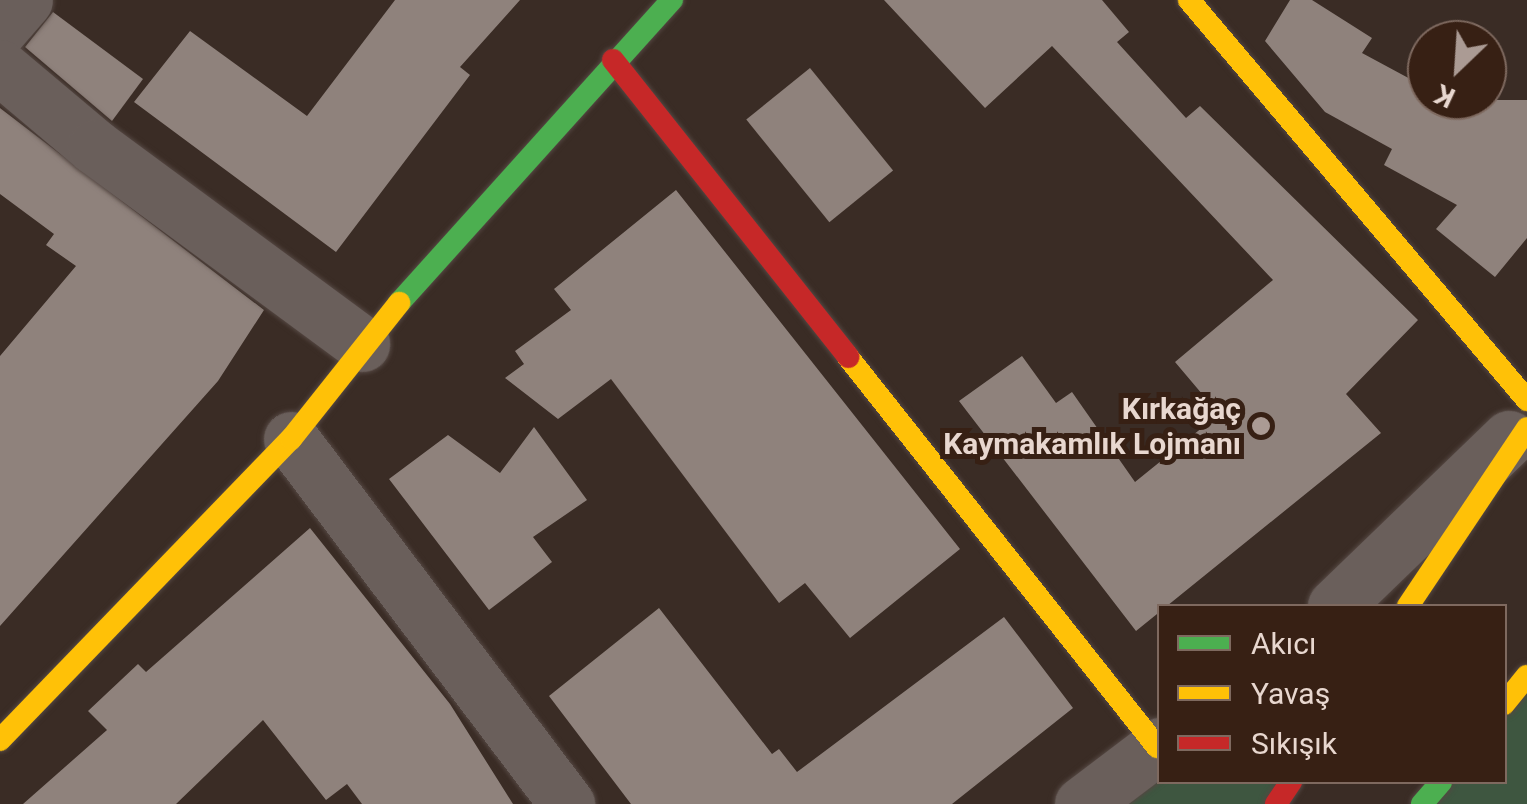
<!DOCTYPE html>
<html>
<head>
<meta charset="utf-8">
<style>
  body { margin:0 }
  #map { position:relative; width:1527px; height:804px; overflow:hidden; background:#3a2c25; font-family:Roboto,sans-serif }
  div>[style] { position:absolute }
  .green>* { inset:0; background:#3e5640 }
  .building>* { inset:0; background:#8f827c; transform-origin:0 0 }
  .roads { filter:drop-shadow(0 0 2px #544742) drop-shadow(0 0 2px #544742) }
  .street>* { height:55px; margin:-27.5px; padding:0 27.5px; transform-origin:27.5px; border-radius:27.5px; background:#6a5f5b }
  .fast>* { height:22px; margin:-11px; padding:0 11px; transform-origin:11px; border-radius:11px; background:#4caf50 }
  .slow>* { height:22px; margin:-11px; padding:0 11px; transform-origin:11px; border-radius:11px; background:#ffc107 }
  .jam>* { height:22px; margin:-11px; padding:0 11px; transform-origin:11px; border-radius:11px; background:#c62828 }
  .dots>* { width:28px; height:28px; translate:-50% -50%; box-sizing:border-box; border:5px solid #372014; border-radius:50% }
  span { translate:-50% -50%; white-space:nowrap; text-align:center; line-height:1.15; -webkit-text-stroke:10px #372014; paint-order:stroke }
  .poi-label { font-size:30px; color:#e8d7cf; font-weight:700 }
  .right { translate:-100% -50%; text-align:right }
  .legend { position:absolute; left:1157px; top:604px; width:350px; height:180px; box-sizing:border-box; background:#372014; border:2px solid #7e695f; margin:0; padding:12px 18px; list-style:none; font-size:30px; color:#e8d7cf }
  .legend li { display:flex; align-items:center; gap:20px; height:50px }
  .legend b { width:50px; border:2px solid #7e695f }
  .north { position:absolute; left:1407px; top:20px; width:100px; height:100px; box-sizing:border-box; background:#372014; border:2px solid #7e695f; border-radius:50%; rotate:205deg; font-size:28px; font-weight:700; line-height:40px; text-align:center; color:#e8d7cf }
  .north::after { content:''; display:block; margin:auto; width:35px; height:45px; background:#ab9b94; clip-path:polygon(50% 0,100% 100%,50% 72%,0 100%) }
</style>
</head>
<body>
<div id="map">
  <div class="green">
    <i style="clip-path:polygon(1527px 682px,1527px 804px,1428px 804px,1446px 782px,1504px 782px,1505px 710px)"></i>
    <i style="clip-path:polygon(1159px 745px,1160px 782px,1291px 782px,1276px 804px,1082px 804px)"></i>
  </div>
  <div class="building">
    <i style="clip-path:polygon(395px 0,520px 0,460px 67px,470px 75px,336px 252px,134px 102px,190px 31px,307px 116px)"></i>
    <i style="clip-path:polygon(884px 0,1102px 0,1129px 32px,1117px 42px,1186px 118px,1200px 106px,1418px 320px,1346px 394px,1381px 433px,1136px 631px,959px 401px,1022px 356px,1056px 403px,1072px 392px,1135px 482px,1219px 414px,1175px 362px,1273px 280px,1052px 46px,985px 108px)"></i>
    <i style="clip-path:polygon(1290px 0,1312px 0,1372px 38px,1362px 53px,1427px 88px,1427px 100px,1527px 100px,1527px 238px,1495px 277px,1436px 229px,1457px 205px,1384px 165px,1392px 149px,1325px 112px,1265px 41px)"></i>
    <i style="clip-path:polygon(53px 12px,143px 79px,112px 121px,25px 47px)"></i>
    <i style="left:810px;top:68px;width:132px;height:82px;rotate:51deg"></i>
    <i style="clip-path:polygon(0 108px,264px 310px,218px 381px,0 626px,0 356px,76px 266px,46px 245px,54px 234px,0 194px)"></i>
    <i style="clip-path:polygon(676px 190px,960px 549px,850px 638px,805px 583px,779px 603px,611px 379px,558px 419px,505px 378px,524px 364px,515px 351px,571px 310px,554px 289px)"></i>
    <i style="clip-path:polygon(534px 427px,587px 500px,533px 537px,552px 562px,489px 610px,389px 479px,448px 435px,500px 473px)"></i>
    <i style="clip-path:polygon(310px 528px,450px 704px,513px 804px,362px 804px,347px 784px,326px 800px,263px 720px,176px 804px,23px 804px,107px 730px,88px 711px,138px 664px,146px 672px)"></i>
    <i style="clip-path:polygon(659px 608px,772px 754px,779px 749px,797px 772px,1004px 617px,1073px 708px,952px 804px,631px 804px,549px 696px)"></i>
  </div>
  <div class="roads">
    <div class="street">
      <i style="left:0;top:29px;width:38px;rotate:-49deg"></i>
      <i style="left:0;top:67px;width:124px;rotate:40.1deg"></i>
      <i style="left:95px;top:147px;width:332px;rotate:36.4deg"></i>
      <i style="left:291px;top:439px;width:458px;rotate:52.9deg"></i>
      <i style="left:1335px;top:606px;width:242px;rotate:-44deg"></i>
      <i style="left:1082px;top:804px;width:98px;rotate:-37.1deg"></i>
    </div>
    <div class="fast">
      <i style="left:399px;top:303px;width:408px;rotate:-48deg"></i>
      <i style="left:1422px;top:804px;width:29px;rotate:-49deg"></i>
    </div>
    <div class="slow">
      <i style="left:1189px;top:0;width:524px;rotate:49.8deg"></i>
      <i style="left:848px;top:357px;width:498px;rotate:51.6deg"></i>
      <i style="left:1408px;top:606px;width:214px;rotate:-56.2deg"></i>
      <i style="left:1504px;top:704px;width:36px;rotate:-51deg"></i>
      <i style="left:0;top:740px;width:419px;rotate:-46deg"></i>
      <i style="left:291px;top:439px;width:174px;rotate:-51.5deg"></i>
    </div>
    <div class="jam">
      <i style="left:613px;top:60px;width:379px;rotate:51.6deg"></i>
      <i style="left:1276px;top:804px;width:27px;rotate:-56deg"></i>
    </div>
  </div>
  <div class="dots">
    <i style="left:1261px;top:426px;background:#ab9b94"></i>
  </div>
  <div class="poi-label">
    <span class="right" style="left:1241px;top:426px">Kırkağaç<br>Kaymakamlık Lojmanı</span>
  </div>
  <ul class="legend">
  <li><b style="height:12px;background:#4caf50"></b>Akıcı</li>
  <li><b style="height:12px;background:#ffc107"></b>Yavaş</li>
  <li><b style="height:12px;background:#c62828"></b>Sıkışık</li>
  </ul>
  <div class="north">K</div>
</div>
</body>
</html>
